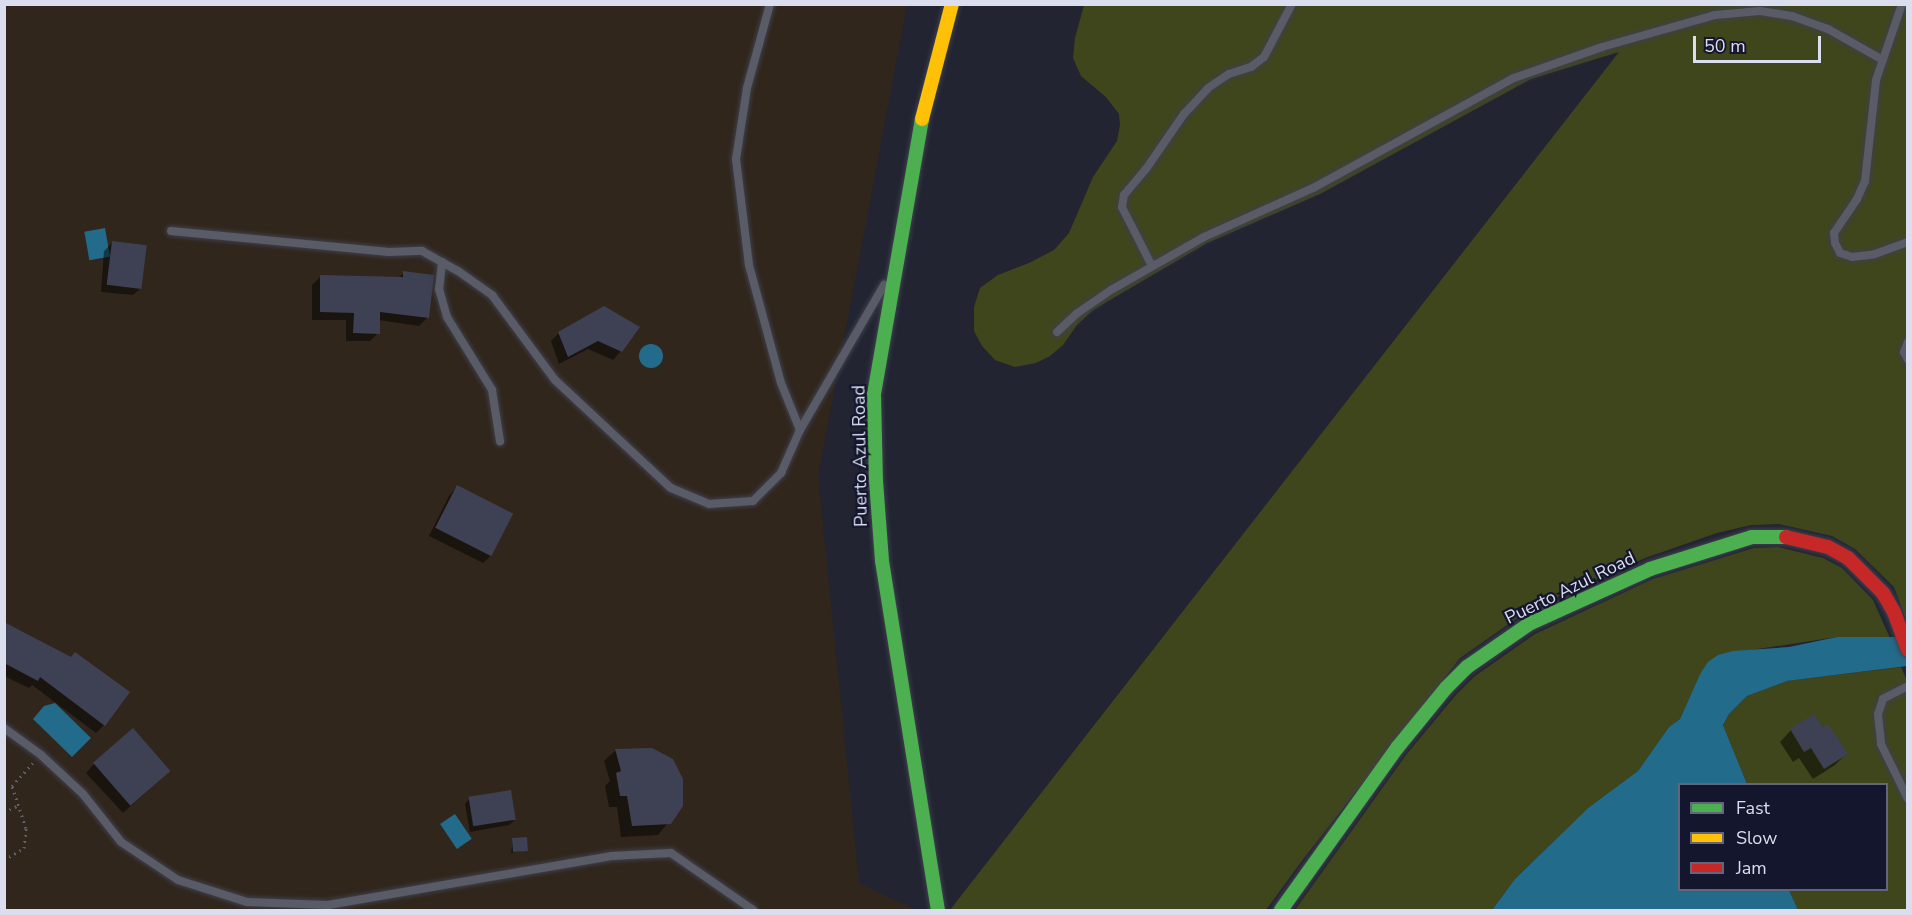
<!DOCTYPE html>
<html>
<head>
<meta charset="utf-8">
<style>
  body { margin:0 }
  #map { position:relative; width:1912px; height:915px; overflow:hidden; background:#222432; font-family:"Nunito Sans",sans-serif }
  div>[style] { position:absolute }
  .commercial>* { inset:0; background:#31261c }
  .green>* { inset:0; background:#40461c }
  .water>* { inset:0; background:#236b8b; transform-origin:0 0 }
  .round { border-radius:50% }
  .shadow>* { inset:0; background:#0007 }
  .building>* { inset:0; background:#3e4054; transform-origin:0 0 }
  .path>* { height:3px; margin-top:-1.5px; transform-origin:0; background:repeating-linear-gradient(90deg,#5f606b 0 1.5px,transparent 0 6px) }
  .roads { filter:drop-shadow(0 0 2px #3e404c) drop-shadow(0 0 2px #3e404c) }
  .lane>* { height:8px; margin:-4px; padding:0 4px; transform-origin:4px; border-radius:4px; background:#595b66 }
  .fast>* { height:14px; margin:-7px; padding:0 7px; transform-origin:7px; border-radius:7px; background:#4caf50 }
  .slow>* { height:14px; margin:-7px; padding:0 7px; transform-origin:7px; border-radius:7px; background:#ffc107 }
  .jam>* { height:14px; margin:-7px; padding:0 7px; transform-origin:7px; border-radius:7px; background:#c62828 }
  span { translate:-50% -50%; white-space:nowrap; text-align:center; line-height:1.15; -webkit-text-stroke:4.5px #13162d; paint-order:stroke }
  .street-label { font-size:18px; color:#dbdeef }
  .frame { position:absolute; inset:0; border:6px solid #dbdeef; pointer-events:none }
  .legend { position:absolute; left:1678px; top:783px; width:210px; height:108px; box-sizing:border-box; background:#13162d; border:2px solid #63667b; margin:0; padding:8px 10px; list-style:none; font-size:18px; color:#dbdeef }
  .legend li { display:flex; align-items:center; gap:12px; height:30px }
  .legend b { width:30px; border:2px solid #63667b }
  .scale { position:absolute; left:1693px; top:36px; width:128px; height:27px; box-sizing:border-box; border:3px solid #dbdeef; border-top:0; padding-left:8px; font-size:18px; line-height:21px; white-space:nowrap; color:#dbdeef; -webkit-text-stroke:4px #13162d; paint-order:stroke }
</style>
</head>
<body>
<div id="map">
  <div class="commercial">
    <i style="clip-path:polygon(5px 5px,907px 5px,818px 476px,859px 883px,916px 910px,5px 910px)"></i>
  </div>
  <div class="green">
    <i style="clip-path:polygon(1084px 5px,1907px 5px,1907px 622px,1894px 587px,1855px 549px,1832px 536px,1779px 524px,1751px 525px,1717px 533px,1645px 558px,1572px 590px,1523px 614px,1460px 658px,1301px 862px,1266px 910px,950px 910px,1619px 52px,1531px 79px,1320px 194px,1207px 243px,1093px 310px,1077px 325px,1063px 345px,1050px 356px,1036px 363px,1015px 367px,995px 360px,982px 346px,974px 331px,974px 307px,980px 288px,998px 275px,1029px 263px,1054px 250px,1069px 233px,1093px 177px,1117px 141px,1120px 125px,1119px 114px,1106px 97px,1081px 76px,1073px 58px,1075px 38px)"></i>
    <i style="clip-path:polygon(1778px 547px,1823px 558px,1842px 568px,1873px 600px,1890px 638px,1837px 637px,1718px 655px,1700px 674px,1680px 719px,1669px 727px,1638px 771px,1588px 808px,1515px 879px,1492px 910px,1295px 910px,1406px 755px,1455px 696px,1475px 676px,1535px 634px,1653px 579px,1754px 548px)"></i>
    <i style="clip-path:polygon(1901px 667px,1908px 683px,1907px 910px,1798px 910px,1789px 890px,1886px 890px,1886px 784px,1747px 784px,1723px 725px,1729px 714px,1747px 696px,1787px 681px)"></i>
  </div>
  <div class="water">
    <i style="left:105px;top:228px;width:29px;height:21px;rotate:80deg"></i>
    <i class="round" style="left:639px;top:344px;width:24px;height:24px"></i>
    <i style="clip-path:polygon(1837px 637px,1907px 637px,1907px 666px,1787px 681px,1747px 696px,1729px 714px,1723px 725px,1747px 784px,1680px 784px,1680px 890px,1789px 890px,1798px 910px,1492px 910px,1515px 879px,1588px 808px,1638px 771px,1669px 727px,1680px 719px,1700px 674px,1708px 662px,1718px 655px,1733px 651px,1789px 647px)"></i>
    <i style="clip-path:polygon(55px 703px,91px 738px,72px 757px,33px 719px,44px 706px)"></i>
    <i style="left:455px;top:814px;width:30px;height:18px;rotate:56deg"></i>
  </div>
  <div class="shadow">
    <i style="clip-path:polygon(112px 243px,142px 287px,133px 295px,101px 292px,104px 251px)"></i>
    <i style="clip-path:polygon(404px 273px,428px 317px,419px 326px,378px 320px,378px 333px,370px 341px,346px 341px,346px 320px,312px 320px,312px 285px,321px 276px,398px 278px)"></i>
    <i style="clip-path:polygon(604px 308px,621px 351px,613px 360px,588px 349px,559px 364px,551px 341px,559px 333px)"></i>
    <i style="clip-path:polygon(457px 487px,492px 555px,483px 563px,429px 536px,449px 496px)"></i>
    <i style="clip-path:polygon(4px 624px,104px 725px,96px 733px,32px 685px,29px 688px,4px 676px)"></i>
    <i style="clip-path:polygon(1814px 716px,1846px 754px,1835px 765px,1813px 779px,1799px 758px,1793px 762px,1780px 742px,1791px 730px)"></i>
    <i style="clip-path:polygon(616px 750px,681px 779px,682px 806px,658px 835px,621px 837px,617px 807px,609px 807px,605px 786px,610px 781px,604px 761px)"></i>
    <i style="clip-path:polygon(94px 764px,161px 779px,123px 813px,86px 773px)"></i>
    <i style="clip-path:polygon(470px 798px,515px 820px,509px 825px,470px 832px,465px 804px)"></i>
    <i style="clip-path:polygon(513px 840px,527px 850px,511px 853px)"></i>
  </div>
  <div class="building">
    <i style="left:112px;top:241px;width:35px;height:44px;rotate:7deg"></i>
    <i style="clip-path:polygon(403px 271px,434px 275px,429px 318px,380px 312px,380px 334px,353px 333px,354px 313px,320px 312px,320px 275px,403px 277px)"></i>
    <i style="clip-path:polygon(604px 306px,640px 327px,622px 352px,598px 341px,568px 357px,558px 332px)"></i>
    <i style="left:457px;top:485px;width:63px;height:48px;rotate:27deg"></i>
    <i style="clip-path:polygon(4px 622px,71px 657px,75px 652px,130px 692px,105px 726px,40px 677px,38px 681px,4px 663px)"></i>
    <i style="clip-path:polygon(1814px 714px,1823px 727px,1828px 724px,1848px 754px,1824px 769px,1811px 748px,1804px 752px,1790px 729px)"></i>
    <i style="left:133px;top:728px;width:57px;height:53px;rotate:49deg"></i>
    <i style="clip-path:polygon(652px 748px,673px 759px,683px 779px,683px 806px,671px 824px,632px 826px,627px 796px,620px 796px,616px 773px,621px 771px,615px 749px)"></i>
    <i style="left:511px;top:790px;width:30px;height:43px;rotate:81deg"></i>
    <i style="left:527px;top:837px;width:14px;height:15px;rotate:86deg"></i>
  </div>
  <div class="path">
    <i style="left:4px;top:812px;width:17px;rotate:-25deg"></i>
    <i style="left:4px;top:860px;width:23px;rotate:-31deg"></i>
    <i style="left:24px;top:848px;width:20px;rotate:-84deg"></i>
    <i style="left:26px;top:828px;width:44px;rotate:-108.4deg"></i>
    <i style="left:12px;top:786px;width:31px;rotate:-48deg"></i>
  </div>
  <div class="roads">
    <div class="lane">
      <i style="left:1902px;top:4px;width:80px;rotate:108.9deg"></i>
      <i style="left:1876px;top:80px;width:102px;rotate:96.2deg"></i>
      <i style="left:1865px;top:181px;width:20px;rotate:114deg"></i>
      <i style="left:1857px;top:199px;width:41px;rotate:124.1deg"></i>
      <i style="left:1834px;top:233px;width:10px;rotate:84deg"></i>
      <i style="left:1835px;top:243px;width:11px;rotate:63deg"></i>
      <i style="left:1840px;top:253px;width:13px;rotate:18deg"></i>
      <i style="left:1852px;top:257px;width:23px;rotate:-7deg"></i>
      <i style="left:1875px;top:254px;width:35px;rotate:-20deg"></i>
      <i style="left:171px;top:231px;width:219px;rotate:5.5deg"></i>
      <i style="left:389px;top:252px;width:33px;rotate:-2deg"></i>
      <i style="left:422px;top:251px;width:41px;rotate:29.1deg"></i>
      <i style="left:458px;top:271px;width:42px;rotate:35.2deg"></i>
      <i style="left:492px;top:295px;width:106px;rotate:53.5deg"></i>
      <i style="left:555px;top:380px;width:158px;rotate:43deg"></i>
      <i style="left:671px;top:488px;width:41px;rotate:22.8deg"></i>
      <i style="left:709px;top:504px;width:44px;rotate:-3.9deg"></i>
      <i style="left:753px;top:501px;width:40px;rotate:-45deg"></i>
      <i style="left:781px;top:473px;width:47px;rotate:-66.2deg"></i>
      <i style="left:800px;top:430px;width:51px;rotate:-112deg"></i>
      <i style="left:781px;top:383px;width:122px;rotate:-105.2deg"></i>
      <i style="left:749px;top:265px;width:107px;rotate:-97deg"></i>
      <i style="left:736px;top:159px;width:72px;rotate:-81.2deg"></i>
      <i style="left:747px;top:88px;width:87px;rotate:-74.7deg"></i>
      <i style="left:442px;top:262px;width:27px;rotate:96deg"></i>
      <i style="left:439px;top:289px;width:29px;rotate:74deg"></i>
      <i style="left:447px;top:317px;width:86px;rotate:58.3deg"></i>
      <i style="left:492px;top:390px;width:52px;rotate:81.1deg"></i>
      <i style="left:1152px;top:266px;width:66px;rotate:-117deg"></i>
      <i style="left:1122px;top:207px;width:12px;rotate:-81deg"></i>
      <i style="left:1124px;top:195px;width:34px;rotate:-50deg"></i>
      <i style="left:1146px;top:169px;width:67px;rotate:-55.4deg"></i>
      <i style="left:1184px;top:114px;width:35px;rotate:-47deg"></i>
      <i style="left:1208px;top:88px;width:25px;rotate:-34deg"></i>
      <i style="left:1229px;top:74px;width:23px;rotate:-18deg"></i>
      <i style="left:1251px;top:67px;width:16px;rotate:-38deg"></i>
      <i style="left:1264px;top:57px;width:60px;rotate:-62.2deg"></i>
      <i style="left:1057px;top:332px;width:26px;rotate:-43deg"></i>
      <i style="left:1076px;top:314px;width:42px;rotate:-34.4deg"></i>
      <i style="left:1111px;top:290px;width:107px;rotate:-29.7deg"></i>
      <i style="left:1204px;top:237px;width:120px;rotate:-24.2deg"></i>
      <i style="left:1313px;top:188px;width:229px;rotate:-28.7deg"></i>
      <i style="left:1514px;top:78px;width:93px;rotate:-19.4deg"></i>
      <i style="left:1602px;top:47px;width:117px;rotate:-15.8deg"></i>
      <i style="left:1715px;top:15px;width:45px;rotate:-5.1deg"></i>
      <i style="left:1760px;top:11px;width:32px;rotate:9deg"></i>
      <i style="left:1792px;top:16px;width:38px;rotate:20deg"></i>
      <i style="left:1828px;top:29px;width:63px;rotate:29.4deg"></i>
      <i style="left:1908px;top:342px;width:11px;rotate:112deg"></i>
      <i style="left:1904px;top:352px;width:9px;rotate:63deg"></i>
      <i style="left:800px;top:430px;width:168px;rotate:-59.9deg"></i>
      <i style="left:1908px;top:686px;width:28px;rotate:153deg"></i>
      <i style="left:1883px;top:699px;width:16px;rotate:108deg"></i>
      <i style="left:1878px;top:714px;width:30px;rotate:84deg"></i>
      <i style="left:1881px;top:744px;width:61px;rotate:63.9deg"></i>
      <i style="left:4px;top:728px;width:46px;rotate:36.1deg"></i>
      <i style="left:41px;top:755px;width:57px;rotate:42.9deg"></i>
      <i style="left:83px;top:794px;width:61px;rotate:51.6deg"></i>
      <i style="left:121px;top:842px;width:69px;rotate:33.7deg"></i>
      <i style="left:178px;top:880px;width:72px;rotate:17.7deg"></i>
      <i style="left:247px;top:902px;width:81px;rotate:2.1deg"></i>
      <i style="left:328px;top:905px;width:288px;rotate:-9.8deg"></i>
      <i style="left:612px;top:856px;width:59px;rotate:-2.9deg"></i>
      <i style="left:671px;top:853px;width:100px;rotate:34.8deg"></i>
    </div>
    <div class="fast">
      <i style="left:922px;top:119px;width:280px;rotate:99.9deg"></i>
      <i style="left:874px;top:395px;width:86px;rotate:88.7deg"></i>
      <i style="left:876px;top:481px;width:80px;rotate:85.7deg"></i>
      <i style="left:882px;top:561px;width:353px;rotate:80.9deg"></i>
      <i style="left:1281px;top:910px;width:199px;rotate:-54.4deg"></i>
      <i style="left:1397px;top:748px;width:77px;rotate:-50.8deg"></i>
      <i style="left:1446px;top:688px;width:30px;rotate:-45deg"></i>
      <i style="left:1467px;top:667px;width:75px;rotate:-34.7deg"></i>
      <i style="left:1529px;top:624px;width:133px;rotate:-24.4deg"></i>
      <i style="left:1650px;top:569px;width:107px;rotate:-17.4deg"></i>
      <i style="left:1752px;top:537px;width:34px"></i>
    </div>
    <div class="slow">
      <i style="left:922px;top:119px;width:119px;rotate:-75.4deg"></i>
    </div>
    <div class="jam">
      <i style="left:1786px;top:537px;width:43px;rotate:13.4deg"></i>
      <i style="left:1828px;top:547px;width:23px;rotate:29deg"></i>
      <i style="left:1848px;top:558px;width:49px;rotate:45deg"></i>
      <i style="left:1883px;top:593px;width:22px;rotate:60deg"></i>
      <i style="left:1894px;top:612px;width:40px;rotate:69.8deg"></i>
    </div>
  </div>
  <div class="street-label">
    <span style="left:860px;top:456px;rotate:-91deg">Puerto Azul Road</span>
    <span style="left:1570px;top:588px;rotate:-26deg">Puerto Azul Road</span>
  </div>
  <div class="frame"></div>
  <ul class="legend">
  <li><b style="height:8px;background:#4caf50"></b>Fast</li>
  <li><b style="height:8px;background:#ffc107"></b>Slow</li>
  <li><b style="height:8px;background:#c62828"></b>Jam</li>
  </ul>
  <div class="scale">50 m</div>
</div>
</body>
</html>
